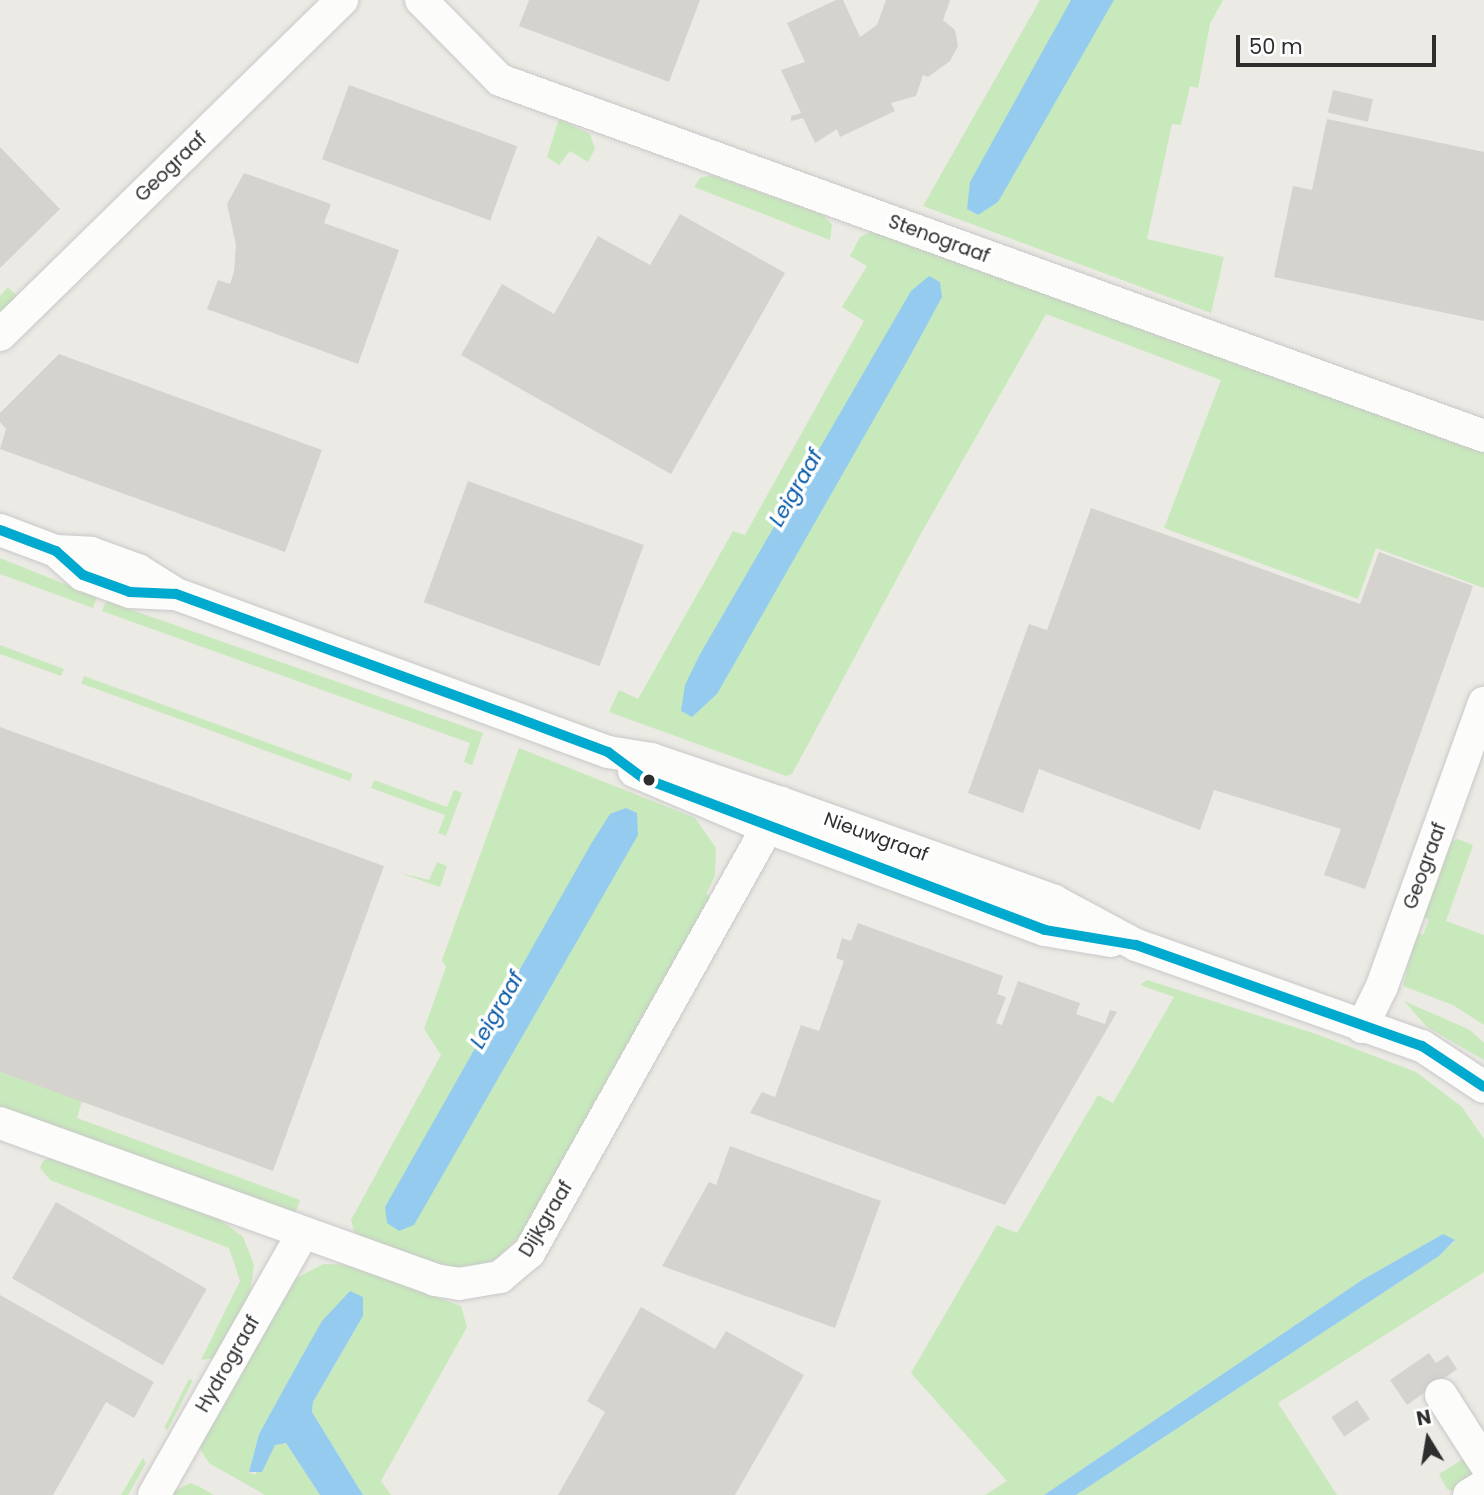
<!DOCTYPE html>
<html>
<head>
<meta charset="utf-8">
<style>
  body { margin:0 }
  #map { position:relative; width:1484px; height:1495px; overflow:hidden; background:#eceae4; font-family:Poppins,sans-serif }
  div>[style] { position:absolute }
  .green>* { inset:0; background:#c8e9bc; transform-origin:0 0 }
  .water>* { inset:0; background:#95cbef }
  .building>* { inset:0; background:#d5d3ce; transform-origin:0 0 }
  .roads { filter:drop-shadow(0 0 2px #c9c8c9) drop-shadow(0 0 2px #c9c8c9) }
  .minor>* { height:32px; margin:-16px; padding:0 16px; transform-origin:16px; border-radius:16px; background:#fcfcfb }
  .bus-1>* { height:10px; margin:-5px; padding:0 5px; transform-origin:5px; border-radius:5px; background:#00a9ce }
  .dots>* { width:19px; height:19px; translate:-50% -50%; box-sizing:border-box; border:4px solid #fff; border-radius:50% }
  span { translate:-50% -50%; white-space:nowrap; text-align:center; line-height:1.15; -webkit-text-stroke:7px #fff; paint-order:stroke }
  .street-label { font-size:19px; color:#2e2e2e }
  .water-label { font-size:21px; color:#085aa8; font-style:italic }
  .north { position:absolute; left:1393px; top:1404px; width:70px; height:70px; -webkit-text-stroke:5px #fff; paint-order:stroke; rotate:349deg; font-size:19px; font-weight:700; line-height:28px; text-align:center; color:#2e2e2e }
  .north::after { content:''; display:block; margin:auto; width:24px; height:32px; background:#2e2e2e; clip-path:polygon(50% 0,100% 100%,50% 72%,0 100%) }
  .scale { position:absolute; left:1236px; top:35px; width:200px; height:32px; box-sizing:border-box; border:4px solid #2e2e2e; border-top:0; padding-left:9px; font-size:21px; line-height:24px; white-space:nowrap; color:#2e2e2e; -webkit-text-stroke:5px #fff; paint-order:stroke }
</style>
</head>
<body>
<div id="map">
  <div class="green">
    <i style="clip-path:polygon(1040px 0,1078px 0,967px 209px,977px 215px,998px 202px,1104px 0,1223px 0,1210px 24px,1198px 88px,1190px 86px,1181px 125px,1172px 124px,1147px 239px,1224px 257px,1211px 313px,923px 206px)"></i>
    <i style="clip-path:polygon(559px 119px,590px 134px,595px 149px,588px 162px,570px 151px,559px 165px,547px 157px)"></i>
    <i style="clip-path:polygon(712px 175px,823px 215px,832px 225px,830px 240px,694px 187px,700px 178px)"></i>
    <i style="clip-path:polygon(evenodd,873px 231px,1484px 452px,1484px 588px,1376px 548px,1358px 599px,1164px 528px,1221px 380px,1046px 314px,923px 530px,792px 774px,786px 776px,609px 712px,619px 690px,638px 699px,733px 531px,745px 535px,864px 321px,842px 307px,867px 266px,850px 256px,860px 237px,873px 231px,929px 277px,940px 282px,717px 694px,694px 715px,682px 711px,929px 277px)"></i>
    <i style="clip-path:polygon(8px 287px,17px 296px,0 313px,0 296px)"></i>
    <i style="clip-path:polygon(0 558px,97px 597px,93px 608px,0 574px)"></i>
    <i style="clip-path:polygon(106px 601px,483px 733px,472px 765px,464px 762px,470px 743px,102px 611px)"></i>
    <i style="clip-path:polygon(0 645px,64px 669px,61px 676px,0 654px)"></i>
    <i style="left:84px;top:676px;width:286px;height:8px;rotate:20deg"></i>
    <i style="clip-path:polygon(519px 748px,695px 818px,716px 848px,715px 876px,706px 894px,714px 899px,527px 1228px,497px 1259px,478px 1266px,446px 1268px,355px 1235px,351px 1220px,441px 1055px,424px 1029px,446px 967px,442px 960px)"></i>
    <i style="clip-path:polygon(374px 780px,447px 807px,454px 790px,462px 793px,446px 836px,438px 833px,445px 815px,371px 788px)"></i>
    <i style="clip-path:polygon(1458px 839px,1473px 845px,1446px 921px,1484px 935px,1484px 1025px,1453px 1005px,1403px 986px,1416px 933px,1423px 935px,1429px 919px,1421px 916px,1447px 843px)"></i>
    <i style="clip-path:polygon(437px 862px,447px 866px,440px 887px,400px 873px,429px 880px)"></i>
    <i style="clip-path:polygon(1147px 980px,1319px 1035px,1416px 1072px,1462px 1107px,1484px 1139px,1484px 1272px,1278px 1403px,1337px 1495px,1076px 1495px,1439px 1256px,1455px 1241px,1443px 1234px,1362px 1280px,1044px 1495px,985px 1495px,1007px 1481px,911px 1373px,997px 1225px,1017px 1233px,1098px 1095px,1113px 1103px,1174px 997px,1140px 985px)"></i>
    <i style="clip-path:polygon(1404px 1001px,1470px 1030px,1484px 1043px,1484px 1060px,1427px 1027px)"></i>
    <i style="clip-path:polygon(0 1072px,82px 1101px,77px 1118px,300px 1200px,295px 1214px,0 1107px)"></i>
    <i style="clip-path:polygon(50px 1158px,218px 1218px,243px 1237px,254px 1265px,250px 1295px,214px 1358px,201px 1360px,240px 1281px,229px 1248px,50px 1180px,40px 1168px,43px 1161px)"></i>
    <i style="clip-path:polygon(323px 1264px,348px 1265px,461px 1306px,467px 1327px,381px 1481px,391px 1495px,363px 1495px,312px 1412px,313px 1402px,363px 1316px,362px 1300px,350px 1291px,297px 1365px,259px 1434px,249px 1472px,255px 1475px,275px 1445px,286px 1443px,320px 1495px,265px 1495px,209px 1463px,201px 1451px,200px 1444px,293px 1280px)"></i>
    <i style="left:189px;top:1379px;width:4px;height:55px;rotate:27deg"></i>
    <i style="clip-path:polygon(1470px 1455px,1478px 1470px,1455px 1492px,1447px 1489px,1439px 1474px)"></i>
    <i style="clip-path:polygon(143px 1458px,146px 1463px,128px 1495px,121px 1495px)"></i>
    <i style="clip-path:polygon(190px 1483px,198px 1486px,214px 1495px,167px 1495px)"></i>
  </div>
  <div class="water">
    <i style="clip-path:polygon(1071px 0,1114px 0,998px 202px,978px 215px,967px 209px,970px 182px)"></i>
    <i style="clip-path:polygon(929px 276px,940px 282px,942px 297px,910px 356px,717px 694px,692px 717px,681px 711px,685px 685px,699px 656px,911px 291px)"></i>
    <i style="clip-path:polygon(626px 808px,637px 813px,638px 835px,414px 1225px,399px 1231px,387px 1223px,385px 1207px,591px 844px,610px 814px)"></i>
    <i style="clip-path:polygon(1443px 1234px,1455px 1240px,1439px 1256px,1076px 1495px,1044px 1495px,1362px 1280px)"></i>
    <i style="clip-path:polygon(350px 1291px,363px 1297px,363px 1316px,313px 1402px,312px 1412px,363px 1495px,320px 1495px,286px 1443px,275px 1445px,262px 1472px,249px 1472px,259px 1434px,297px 1365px,322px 1321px)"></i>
  </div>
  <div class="building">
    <i style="clip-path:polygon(529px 0,700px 0,669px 82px,519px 26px)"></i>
    <i style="clip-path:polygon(836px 0,843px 0,860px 37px,877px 25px,886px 0,950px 0,943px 20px,955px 30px,958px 46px,950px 61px,928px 77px,923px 75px,916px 96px,891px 103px,895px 111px,840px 137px,837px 129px,815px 143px,803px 118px,791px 121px,791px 116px,801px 113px,781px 70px,805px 62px,787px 23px)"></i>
    <i style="left:349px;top:85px;width:179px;height:79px;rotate:20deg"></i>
    <i style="left:1333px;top:90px;width:41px;height:23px;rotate:13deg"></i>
    <i style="clip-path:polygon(1327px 119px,1484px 152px,1484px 321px,1274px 277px,1293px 186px,1312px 190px)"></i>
    <i style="clip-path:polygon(0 147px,60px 209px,0 268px)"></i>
    <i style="clip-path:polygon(244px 173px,331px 204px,324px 223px,399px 250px,358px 364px,207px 309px,218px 280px,230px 284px,234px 272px,236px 245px,227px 204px)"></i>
    <i style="clip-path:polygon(680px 214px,785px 273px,671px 474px,461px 355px,502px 284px,554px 314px,598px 236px,650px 265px)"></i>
    <i style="clip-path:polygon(59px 354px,322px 450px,285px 552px,0 449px,6px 429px,0 422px,0 413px)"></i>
    <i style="left:468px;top:481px;width:187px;height:129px;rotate:20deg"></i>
    <i style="clip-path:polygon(1091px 508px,1360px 604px,1379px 552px,1473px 586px,1365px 889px,1324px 875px,1341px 829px,1214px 790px,1200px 830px,1039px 769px,1023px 813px,968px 793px,1029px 624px,1047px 630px)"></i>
    <i style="clip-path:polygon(0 727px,384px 866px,273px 1171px,0 1072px)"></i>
    <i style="clip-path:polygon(858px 923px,1003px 976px,997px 994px,1006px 997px,996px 1023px,1002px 1025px,1018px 981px,1080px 1003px,1076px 1014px,1105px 1024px,1110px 1010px,1117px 1012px,1005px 1205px,750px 1113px,762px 1092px,775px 1097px,801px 1025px,819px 1031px,844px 961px,836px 958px,842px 938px,851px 941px)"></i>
    <i style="clip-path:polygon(730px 1146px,881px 1201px,835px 1328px,662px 1266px,709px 1182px,716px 1185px)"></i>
    <i style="left:56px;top:1202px;width:174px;height:88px;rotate:30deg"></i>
    <i style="clip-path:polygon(0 1295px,154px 1382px,134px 1418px,106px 1402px,53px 1495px,0 1495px)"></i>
    <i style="clip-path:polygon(641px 1307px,715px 1349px,726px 1331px,804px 1375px,735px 1495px,558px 1495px,605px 1412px,587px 1401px)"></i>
    <i style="clip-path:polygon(1429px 1353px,1436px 1363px,1448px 1355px,1457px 1369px,1407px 1405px,1390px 1380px)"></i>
    <i style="left:1357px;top:1400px;width:23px;height:31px;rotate:56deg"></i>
  </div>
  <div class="roads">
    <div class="minor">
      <i style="left:421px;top:0;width:112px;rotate:45.4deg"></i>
      <i style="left:500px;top:80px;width:1046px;rotate:19.89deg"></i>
      <i style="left:0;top:335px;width:479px;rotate:-44.4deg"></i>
      <i style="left:0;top:530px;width:60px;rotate:20.6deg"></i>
      <i style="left:56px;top:551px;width:35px;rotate:3deg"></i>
      <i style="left:91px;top:553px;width:50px;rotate:19.9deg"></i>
      <i style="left:138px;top:570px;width:45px;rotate:32.3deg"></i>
      <i style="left:176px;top:594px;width:460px;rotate:20.1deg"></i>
      <i style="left:608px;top:752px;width:44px;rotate:9.2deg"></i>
      <i style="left:651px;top:759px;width:137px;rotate:18.7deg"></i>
      <i style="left:781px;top:803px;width:290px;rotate:19.7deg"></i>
      <i style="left:1054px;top:901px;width:93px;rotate:28.2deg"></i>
      <i style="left:1136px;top:945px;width:303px;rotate:19.5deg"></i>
      <i style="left:1422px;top:1046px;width:74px;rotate:33.5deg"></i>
      <i style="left:56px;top:551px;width:36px;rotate:42deg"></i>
      <i style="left:83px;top:575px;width:50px;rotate:19.9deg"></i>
      <i style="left:130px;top:592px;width:42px;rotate:2.7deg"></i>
      <i style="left:634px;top:771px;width:143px;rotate:23deg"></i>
      <i style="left:766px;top:827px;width:297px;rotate:20.3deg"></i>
      <i style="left:1045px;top:930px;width:67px;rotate:9.5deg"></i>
      <i style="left:1362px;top:1027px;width:46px;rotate:-64deg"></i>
      <i style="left:1382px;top:986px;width:301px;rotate:-70.2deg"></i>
      <i style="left:0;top:1123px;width:462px;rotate:19.8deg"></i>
      <i style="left:435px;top:1280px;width:24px;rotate:9deg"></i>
      <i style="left:459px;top:1284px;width:42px;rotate:-9.7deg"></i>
      <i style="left:500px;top:1277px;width:38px;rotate:-40deg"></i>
      <i style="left:529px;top:1253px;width:516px;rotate:-60.75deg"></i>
      <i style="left:1441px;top:1395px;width:80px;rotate:57.3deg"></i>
      <i style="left:154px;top:1495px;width:301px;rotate:-60.4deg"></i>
      <i style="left:1469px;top:1495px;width:17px;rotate:-31deg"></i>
    </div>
  </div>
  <div class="bus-1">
    <i style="left:0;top:530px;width:60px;rotate:20.6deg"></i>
    <i style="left:56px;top:551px;width:36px;rotate:42deg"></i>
    <i style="left:83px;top:575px;width:50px;rotate:19.9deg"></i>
    <i style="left:130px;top:592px;width:46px;rotate:2.5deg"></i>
    <i style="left:176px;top:594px;width:354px;rotate:20deg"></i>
    <i style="left:509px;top:715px;width:106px;rotate:20.5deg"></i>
    <i style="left:608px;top:752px;width:44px;rotate:36.6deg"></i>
    <i style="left:643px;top:778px;width:430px;rotate:20.7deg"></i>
    <i style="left:1045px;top:930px;width:92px;rotate:9.4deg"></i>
    <i style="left:1136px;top:945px;width:303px;rotate:19.5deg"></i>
    <i style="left:1422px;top:1046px;width:74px;rotate:33.5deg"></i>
  </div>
  <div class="dots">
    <i style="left:649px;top:780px;background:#2e2e2e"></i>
  </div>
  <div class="street-label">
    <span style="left:171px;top:167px;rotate:-44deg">Geograaf</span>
    <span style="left:939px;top:239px;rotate:20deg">Stenograaf</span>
    <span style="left:876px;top:837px;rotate:20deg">Nieuwgraaf</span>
    <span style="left:1425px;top:866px;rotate:-70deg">Geograaf</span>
    <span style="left:546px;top:1219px;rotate:-59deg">Dijkgraaf</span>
    <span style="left:228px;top:1364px;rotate:-60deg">Hydrograaf</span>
  </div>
  <div class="water-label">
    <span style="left:796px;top:488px;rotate:-60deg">Leigraaf</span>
    <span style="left:497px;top:1010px;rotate:-60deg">Leigraaf</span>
  </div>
  <div class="north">N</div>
  <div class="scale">50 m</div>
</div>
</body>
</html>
